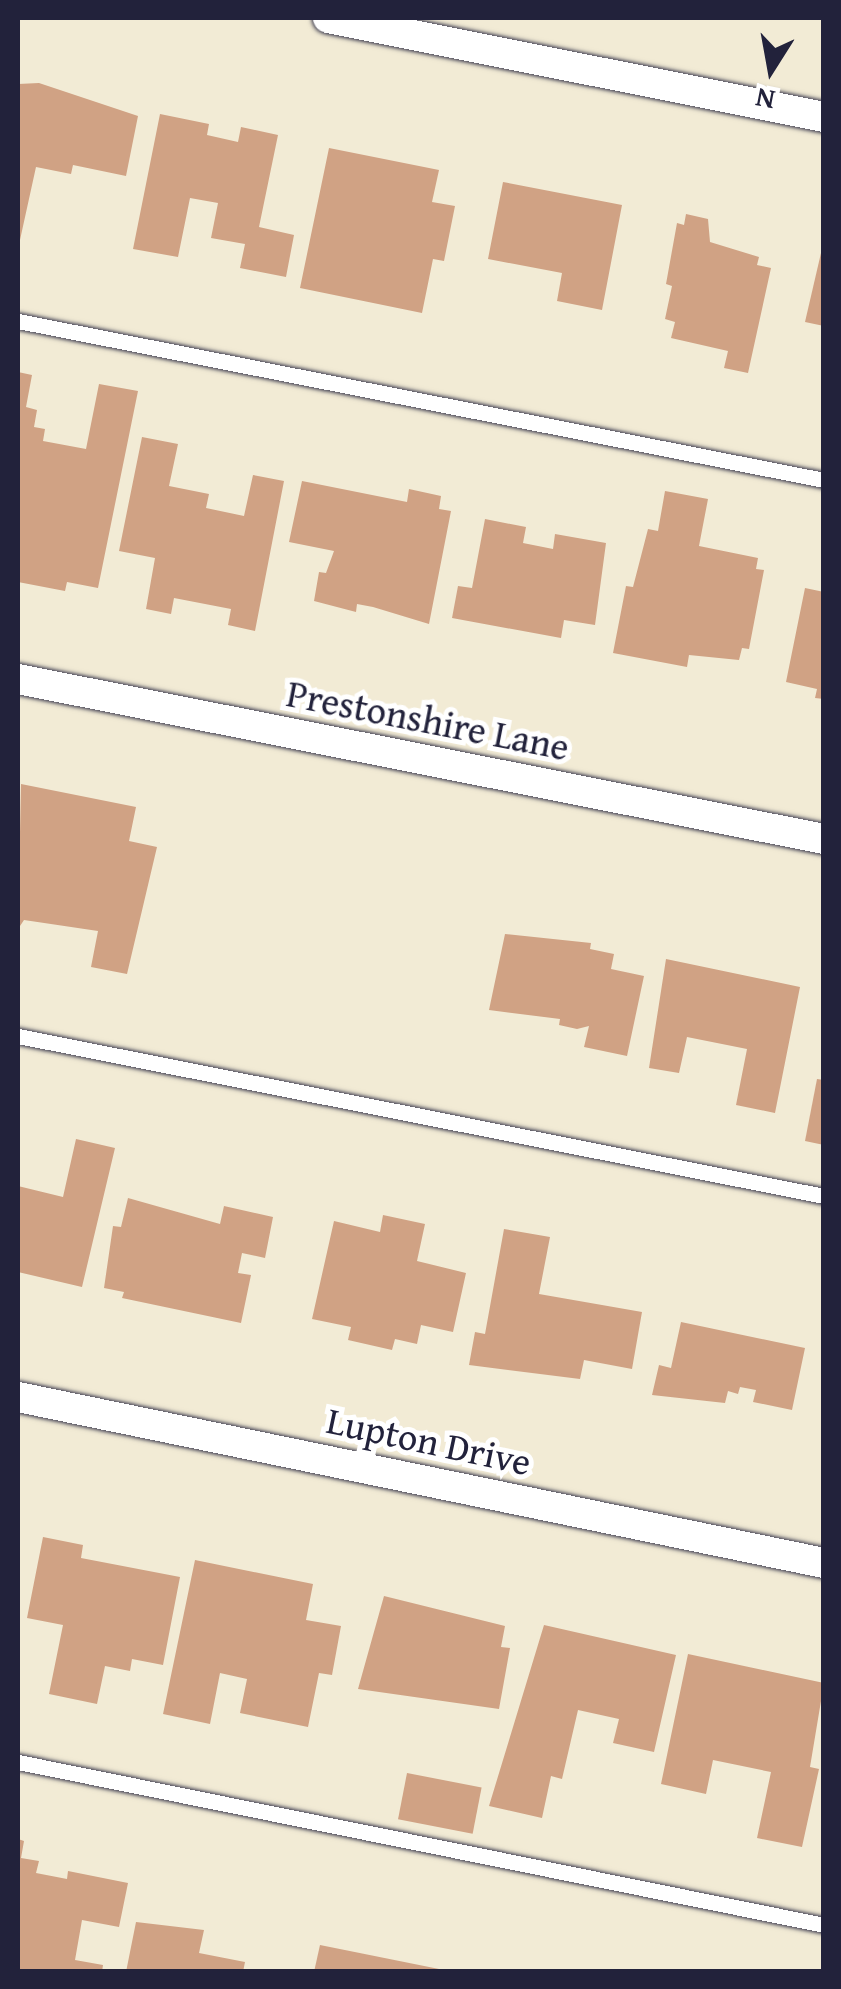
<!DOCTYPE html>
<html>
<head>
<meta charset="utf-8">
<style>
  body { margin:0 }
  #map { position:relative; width:841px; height:1989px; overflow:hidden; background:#f2ebd5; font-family:"Gentium Book Plus",serif }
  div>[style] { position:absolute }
  .building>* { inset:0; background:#d0a284; transform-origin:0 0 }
  .roads { filter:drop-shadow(0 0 2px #414052) drop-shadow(0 0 2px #414052) }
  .lane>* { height:15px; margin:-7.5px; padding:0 7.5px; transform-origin:7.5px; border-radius:7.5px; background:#fff }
  .street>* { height:30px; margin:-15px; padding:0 15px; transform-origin:15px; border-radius:15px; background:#fff }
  span { translate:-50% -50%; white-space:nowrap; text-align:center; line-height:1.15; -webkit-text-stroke:10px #fff; paint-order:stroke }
  .street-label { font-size:38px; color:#22223b }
  .frame { position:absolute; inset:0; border:20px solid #22223b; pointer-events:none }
  .north { position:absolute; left:721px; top:20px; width:100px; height:100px; -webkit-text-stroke:8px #fff; paint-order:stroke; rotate:191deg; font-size:28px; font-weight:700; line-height:40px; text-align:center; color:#22223b }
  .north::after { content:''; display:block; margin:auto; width:35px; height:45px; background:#22223b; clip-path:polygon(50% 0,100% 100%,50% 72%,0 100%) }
</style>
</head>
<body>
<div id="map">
  <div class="building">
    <i style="clip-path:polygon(39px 83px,138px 116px,126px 176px,73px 165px,71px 174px,36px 167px,18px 249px,18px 84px)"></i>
    <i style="clip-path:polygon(160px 114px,209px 124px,207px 135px,238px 142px,241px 127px,278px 135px,259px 227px,294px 235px,286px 277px,240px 268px,245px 244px,211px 238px,218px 203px,190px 198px,178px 257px,133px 249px)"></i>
    <i style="clip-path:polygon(329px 148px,439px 170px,432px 202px,455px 206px,444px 261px,433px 259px,422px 313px,300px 288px)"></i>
    <i style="clip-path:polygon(503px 182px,622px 205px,602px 310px,557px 301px,562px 273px,488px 259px)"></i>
    <i style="clip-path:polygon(686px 214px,708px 219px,710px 242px,759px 257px,757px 265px,771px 268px,748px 373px,724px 368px,728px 351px,671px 338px,675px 322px,665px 319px,672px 286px,666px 284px,677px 223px,684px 225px)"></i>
    <i style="clip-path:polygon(824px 240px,824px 326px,805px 322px)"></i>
    <i style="clip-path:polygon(18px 372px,32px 375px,26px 407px,37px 410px,34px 427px,45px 429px,43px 441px,86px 449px,99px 384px,138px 391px,98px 588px,67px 582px,65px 591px,18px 582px)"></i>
    <i style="clip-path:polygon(142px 437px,178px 444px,169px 486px,209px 494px,206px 508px,244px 516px,253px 475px,284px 481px,255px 631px,228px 625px,231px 609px,174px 598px,171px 614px,146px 609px,155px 558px,119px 551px)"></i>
    <i style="clip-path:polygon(302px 481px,407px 502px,409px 489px,441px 496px,439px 509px,451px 511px,429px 624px,373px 607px,357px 604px,356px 612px,314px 601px,319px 572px,326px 573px,334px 551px,289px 542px)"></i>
    <i style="clip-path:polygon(665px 491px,708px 499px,699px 546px,758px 558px,756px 569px,764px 570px,749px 649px,742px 648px,739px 660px,689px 655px,687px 667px,613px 653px,626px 586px,633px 587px,648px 529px,658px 531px)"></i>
    <i style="clip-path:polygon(485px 519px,526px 527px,523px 543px,553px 549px,555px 534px,606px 543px,595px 625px,564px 620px,561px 638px,452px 618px,458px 586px,472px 588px)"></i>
    <i style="clip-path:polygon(805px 588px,824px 592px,824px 699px,815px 698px,817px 689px,786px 682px)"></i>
    <i style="clip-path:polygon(21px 784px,136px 807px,129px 841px,157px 847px,127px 974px,91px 967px,98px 931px,24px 920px,18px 929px)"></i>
    <i style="clip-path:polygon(505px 934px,591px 943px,590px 949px,614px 954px,611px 969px,644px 976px,627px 1056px,584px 1047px,589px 1026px,577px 1029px,559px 1025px,560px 1019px,489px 1010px)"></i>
    <i style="clip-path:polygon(666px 959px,800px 987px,775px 1113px,736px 1105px,747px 1049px,687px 1037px,679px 1073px,649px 1068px)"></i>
    <i style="clip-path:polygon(817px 1079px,824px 1080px,824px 1145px,805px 1141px)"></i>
    <i style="clip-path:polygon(76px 1139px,115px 1148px,82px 1287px,18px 1272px,18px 1186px,63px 1197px)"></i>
    <i style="clip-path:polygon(128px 1198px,220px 1224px,224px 1206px,273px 1217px,265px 1258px,242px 1253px,238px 1273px,251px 1275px,241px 1323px,122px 1298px,124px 1292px,104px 1288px,113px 1226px,121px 1227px)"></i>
    <i style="clip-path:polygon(383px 1215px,425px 1224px,417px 1261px,466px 1273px,453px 1332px,421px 1325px,417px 1344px,395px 1339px,392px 1350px,348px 1340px,351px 1327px,312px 1319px,334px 1221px,380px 1232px)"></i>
    <i style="clip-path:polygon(504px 1229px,550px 1237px,539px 1294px,642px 1312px,632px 1369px,584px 1360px,580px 1379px,469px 1365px,475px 1332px,485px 1334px)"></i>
    <i style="clip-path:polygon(681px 1322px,805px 1348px,792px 1410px,753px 1402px,756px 1390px,740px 1387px,738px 1394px,728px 1391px,725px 1403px,652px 1395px,659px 1365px,671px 1368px)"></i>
    <i style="clip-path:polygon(43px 1537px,83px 1545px,81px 1558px,180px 1577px,163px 1665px,132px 1659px,130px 1671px,105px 1666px,97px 1704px,49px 1694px,63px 1625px,27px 1618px)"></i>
    <i style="clip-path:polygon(195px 1560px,313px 1584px,306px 1620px,341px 1626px,332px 1675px,319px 1673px,308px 1727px,240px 1713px,247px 1679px,220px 1673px,210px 1724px,163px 1714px)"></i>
    <i style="clip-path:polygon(384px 1596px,505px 1626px,501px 1647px,510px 1648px,499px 1709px,358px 1689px)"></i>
    <i style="clip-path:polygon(544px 1625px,676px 1655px,654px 1752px,613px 1743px,619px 1719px,578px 1710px,562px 1779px,551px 1776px,542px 1818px,489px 1806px)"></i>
    <i style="clip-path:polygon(688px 1654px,824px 1683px,810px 1767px,819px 1769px,802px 1847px,757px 1838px,771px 1772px,713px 1760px,706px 1794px,661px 1784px)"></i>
    <i style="left:407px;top:1773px;width:76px;height:47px;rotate:11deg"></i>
    <i style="clip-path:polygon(18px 1839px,24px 1841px,21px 1858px,39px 1861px,36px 1873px,67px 1879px,68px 1871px,128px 1883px,119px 1927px,82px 1920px,75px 1960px,103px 1965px,102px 1972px,18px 1972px)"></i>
    <i style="clip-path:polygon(136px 1922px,204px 1930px,199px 1953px,245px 1962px,243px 1972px,126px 1972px)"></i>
    <i style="clip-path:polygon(320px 1945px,444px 1970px,444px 1972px,314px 1972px)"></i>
  </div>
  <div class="roads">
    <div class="lane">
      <i style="left:18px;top:321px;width:822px;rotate:11.16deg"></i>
      <i style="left:18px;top:1036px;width:822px;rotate:11.23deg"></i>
      <i style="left:18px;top:1762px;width:822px;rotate:11.43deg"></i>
    </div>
    <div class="street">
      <i style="left:328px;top:18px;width:506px;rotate:11.29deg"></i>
      <i style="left:18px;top:679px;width:822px;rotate:11.23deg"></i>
      <i style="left:18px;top:1397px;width:823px;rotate:11.64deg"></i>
    </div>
  </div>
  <div class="street-label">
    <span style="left:428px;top:720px;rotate:11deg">Prestonshire Lane</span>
    <span style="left:429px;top:1441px;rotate:12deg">Lupton Drive</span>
  </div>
  <div class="frame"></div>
  <div class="north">N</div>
</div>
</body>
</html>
